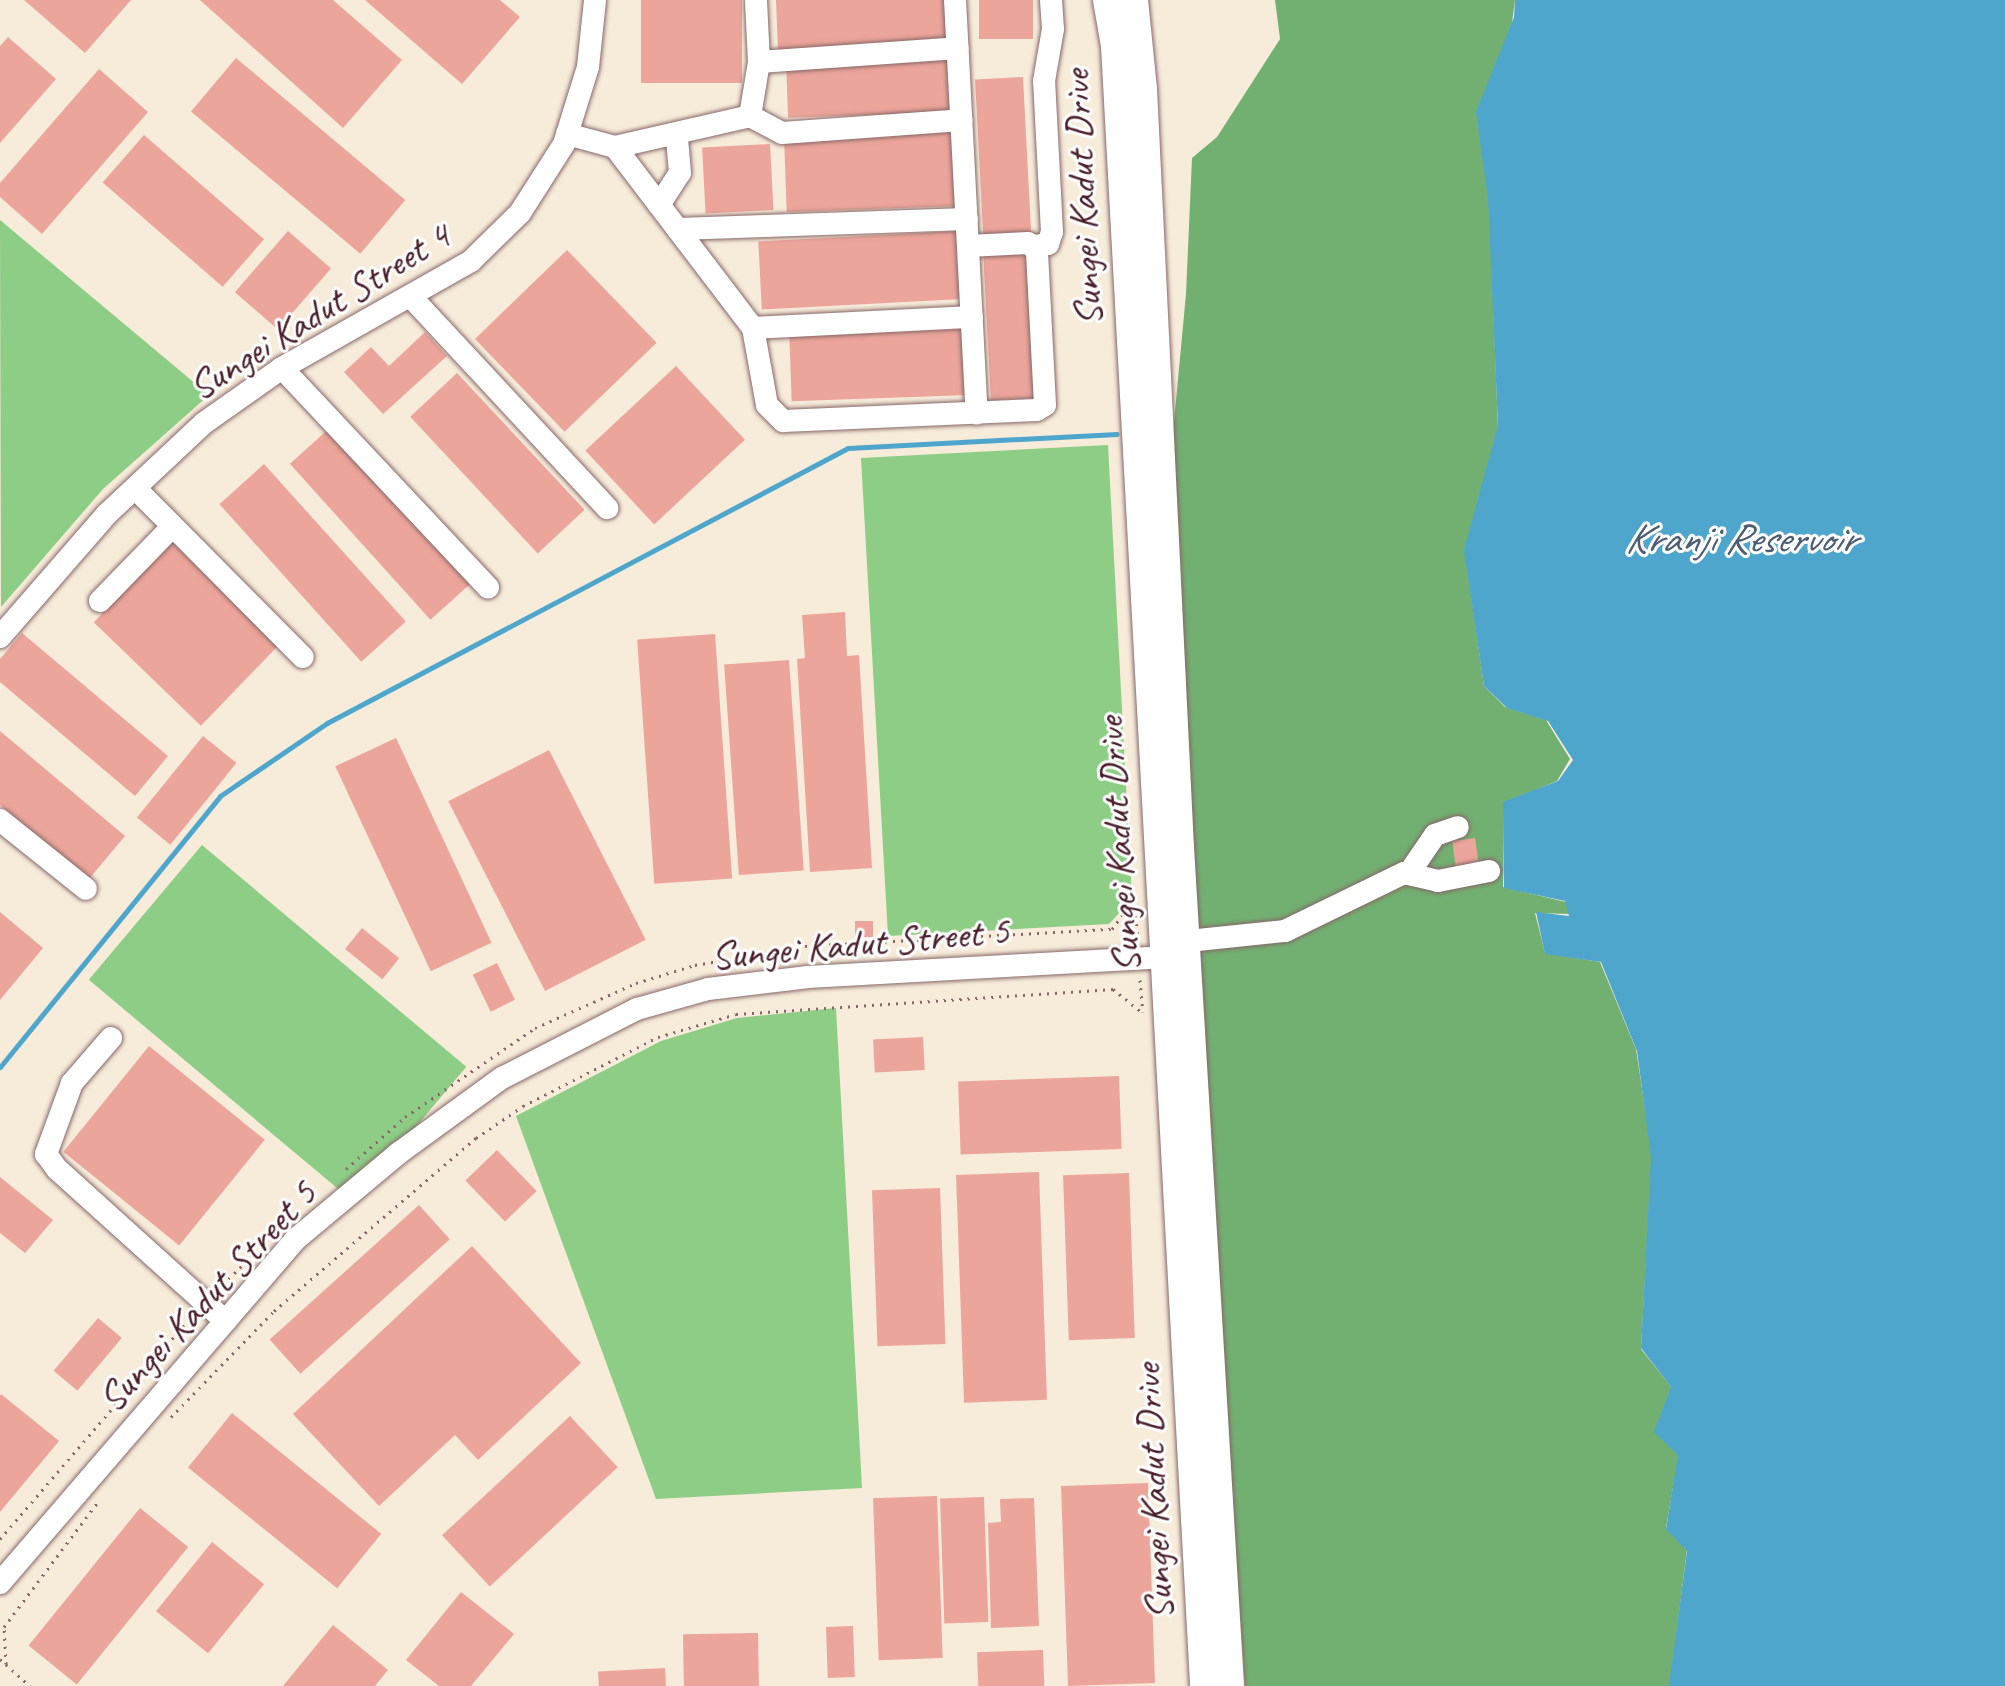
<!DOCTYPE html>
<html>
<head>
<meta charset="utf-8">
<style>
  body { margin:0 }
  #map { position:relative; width:2005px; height:1686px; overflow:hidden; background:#f7ecda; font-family:Caveat,sans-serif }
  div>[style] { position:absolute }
  .green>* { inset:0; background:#8dcd85; transform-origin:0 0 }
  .forest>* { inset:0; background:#72b072 }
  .water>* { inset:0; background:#4fa6cc }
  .stream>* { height:5px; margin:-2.5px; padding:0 2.5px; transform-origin:2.5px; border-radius:2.5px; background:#4fa6cc }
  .building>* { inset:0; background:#eca59b; transform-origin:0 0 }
  .path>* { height:3px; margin-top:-1.5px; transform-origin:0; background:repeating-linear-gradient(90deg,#876768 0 2px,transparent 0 8px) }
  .roads { filter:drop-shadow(0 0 2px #876768) drop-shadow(0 0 2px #876768) }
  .minor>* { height:22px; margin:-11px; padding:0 11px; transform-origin:11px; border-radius:11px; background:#fff }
  .major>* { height:28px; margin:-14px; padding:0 14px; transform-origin:14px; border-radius:14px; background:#fff }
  span { translate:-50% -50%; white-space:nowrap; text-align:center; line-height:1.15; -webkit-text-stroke:6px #fff; paint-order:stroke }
  .street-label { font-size:40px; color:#4a1f2b }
  .water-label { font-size:42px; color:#4c5c73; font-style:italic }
</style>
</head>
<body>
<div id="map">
  <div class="green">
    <i style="clip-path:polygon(0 220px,209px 395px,103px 489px,1px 607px)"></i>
    <i style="clip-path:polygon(1108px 445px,1132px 899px,1109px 924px,888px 936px,861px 458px)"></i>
    <i style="left:202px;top:845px;width:345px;height:176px;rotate:40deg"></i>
    <i style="clip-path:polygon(836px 1008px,862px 1488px,656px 1499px,516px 1116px,661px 1041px,737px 1018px)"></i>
  </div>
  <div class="forest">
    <i style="clip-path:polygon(1275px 0,1515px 0,1489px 196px,1498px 428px,1465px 552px,1484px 686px,1505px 707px,1546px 720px,1570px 759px,1557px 781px,1504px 803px,1503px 887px,1566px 902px,1570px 914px,1535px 913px,1545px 953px,1600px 962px,1636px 1049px,1652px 1155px,1641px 1349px,1672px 1388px,1679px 1453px,1666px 1528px,1687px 1549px,1670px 1686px,1245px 1686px,1164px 528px,1186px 294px,1192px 158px,1217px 137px,1280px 39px)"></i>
  </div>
  <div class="water">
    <i style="clip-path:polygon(1515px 0,2005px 0,2005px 1686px,1669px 1686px,1687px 1551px,1666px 1529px,1678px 1455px,1654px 1432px,1671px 1387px,1641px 1348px,1651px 1157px,1637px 1051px,1601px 962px,1545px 954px,1536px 912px,1569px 916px,1565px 901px,1504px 888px,1503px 802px,1558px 781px,1573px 760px,1548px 721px,1507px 708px,1484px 686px,1464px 550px,1498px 426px,1488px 198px,1476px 112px,1514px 17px)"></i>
  </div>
  <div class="stream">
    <i style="left:0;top:1067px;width:349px;rotate:-50.9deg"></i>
    <i style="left:220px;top:796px;width:130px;rotate:-34.3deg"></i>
    <i style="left:327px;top:723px;width:589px;rotate:-27.83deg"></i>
    <i style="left:848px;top:448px;width:269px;rotate:-3deg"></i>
  </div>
  <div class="building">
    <i style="clip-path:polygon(24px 0,131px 0,85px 53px)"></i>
    <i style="clip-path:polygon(200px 0,333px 0,402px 60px,343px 128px)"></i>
    <i style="clip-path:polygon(365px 0,500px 0,520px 17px,462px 84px)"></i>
    <i style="left:641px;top:0;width:101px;height:83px"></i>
    <i style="clip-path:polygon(776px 0,949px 0,951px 41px,778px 51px)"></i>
    <i style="left:979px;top:0;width:54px;height:39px"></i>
    <i style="clip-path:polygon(8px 37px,56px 79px,0 143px,0 46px)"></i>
    <i style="left:952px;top:56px;width:56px;height:166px;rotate:88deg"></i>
    <i style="left:236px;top:58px;width:221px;height:70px;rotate:40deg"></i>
    <i style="clip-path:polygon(99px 69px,148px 112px,42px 234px,0 197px,0 183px)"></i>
    <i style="left:1023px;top:77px;width:158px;height:48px;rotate:87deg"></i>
    <i style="left:956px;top:132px;width:74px;height:172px;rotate:88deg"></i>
    <i style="left:144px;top:135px;width:159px;height:63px;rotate:41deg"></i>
    <i style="left:770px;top:144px;width:66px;height:68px;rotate:87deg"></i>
    <i style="left:288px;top:231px;width:57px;height:81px;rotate:41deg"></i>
    <i style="left:959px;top:231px;width:68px;height:201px;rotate:87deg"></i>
    <i style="left:1035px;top:248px;width:150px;height:52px;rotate:87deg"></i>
    <i style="left:567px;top:250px;width:129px;height:128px;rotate:46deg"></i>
    <i style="left:966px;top:322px;width:73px;height:177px;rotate:88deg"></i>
    <i style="clip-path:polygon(425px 332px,447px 356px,383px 414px,344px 372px,371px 347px,389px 366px)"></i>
    <i style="left:676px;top:366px;width:101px;height:124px;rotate:47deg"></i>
    <i style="left:457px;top:373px;width:187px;height:64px;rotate:47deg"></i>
    <i style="left:333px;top:425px;width:210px;height:58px;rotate:48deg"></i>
    <i style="left:264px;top:464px;width:212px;height:60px;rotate:48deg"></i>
    <i style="left:175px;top:538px;width:149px;height:117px;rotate:44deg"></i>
    <i style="clip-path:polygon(845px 612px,847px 656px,859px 655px,872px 868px,810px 872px,797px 659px,805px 658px,802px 615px)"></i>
    <i style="clip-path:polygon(22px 633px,168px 756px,135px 796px,0 682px,0 659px)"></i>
    <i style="left:715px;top:634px;width:245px;height:78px;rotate:86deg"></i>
    <i style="left:789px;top:660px;width:211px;height:65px;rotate:86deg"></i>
    <i style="clip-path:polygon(0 731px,125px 836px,89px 879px,0 805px)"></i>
    <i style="left:203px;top:736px;width:43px;height:105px;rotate:39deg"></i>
    <i style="left:396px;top:738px;width:226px;height:67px;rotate:65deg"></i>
    <i style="left:549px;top:750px;width:213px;height:113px;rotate:63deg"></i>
    <i style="left:1475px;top:838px;width:27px;height:23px;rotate:82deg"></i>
    <i style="clip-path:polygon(0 912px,43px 948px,0 1000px)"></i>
    <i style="left:873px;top:921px;width:16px;height:18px;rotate:90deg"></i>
    <i style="left:362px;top:928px;width:48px;height:27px;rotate:39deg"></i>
    <i style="left:497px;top:963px;width:41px;height:27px;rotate:64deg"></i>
    <i style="left:923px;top:1037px;width:33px;height:50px;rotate:87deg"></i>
    <i style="left:149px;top:1046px;width:149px;height:136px;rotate:39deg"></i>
    <i style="left:1119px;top:1076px;width:73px;height:161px;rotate:88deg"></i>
    <i style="left:497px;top:1150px;width:57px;height:44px;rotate:46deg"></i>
    <i style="left:1039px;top:1172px;width:228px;height:83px;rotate:88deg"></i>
    <i style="left:1129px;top:1173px;width:165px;height:66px;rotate:88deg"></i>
    <i style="clip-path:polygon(0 1177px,53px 1220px,25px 1253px,0 1233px)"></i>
    <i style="left:940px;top:1188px;width:156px;height:68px;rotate:88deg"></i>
    <i style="left:419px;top:1205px;width:46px;height:201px;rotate:48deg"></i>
    <i style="clip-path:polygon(472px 1246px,581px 1363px,478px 1460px,455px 1435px,379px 1506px,293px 1414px)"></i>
    <i style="left:98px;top:1318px;width:31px;height:69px;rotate:40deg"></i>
    <i style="clip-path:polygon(1px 1394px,59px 1441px,0 1512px,0 1396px)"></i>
    <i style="left:232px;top:1413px;width:192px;height:70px;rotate:39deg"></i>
    <i style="left:570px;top:1416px;width:70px;height:175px;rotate:47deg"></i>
    <i style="left:1148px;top:1483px;width:200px;height:87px;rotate:88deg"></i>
    <i style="left:937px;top:1496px;width:162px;height:64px;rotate:88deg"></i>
    <i style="left:984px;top:1497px;width:125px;height:44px;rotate:88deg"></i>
    <i style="clip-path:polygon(1034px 1498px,1039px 1626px,991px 1628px,988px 1523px,1001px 1522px,1000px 1499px)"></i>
    <i style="left:140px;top:1508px;width:62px;height:177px;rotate:39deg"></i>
    <i style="left:212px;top:1542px;width:67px;height:89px;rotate:39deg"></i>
    <i style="clip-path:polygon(461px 1592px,514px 1634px,471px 1686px,439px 1686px,406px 1660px)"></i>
    <i style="clip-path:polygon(333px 1625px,388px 1670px,375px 1686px,283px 1686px)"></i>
    <i style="left:853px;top:1626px;width:51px;height:27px;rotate:88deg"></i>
    <i style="left:758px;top:1633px;width:53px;height:75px;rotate:89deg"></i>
    <i style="left:1043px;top:1650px;width:36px;height:66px;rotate:88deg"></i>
    <i style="left:665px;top:1668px;width:18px;height:67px;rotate:87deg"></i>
  </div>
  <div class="path">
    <i style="left:1134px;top:900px;width:40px;rotate:84.3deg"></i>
    <i style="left:1140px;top:980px;width:32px;rotate:85deg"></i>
    <i style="left:346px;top:1169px;width:79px;rotate:-41.4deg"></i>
    <i style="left:405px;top:1117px;width:158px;rotate:-34.4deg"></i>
    <i style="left:535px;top:1028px;width:111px;rotate:-24deg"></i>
    <i style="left:636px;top:983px;width:62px;rotate:-17deg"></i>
    <i style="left:695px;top:965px;width:112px;rotate:-9.8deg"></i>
    <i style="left:805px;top:946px;width:307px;rotate:-3.2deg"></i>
    <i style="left:1112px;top:929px;width:36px;rotate:-53deg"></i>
    <i style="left:217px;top:1290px;width:53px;rotate:-44.2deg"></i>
    <i style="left:171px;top:1417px;width:148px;rotate:-45.8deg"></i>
    <i style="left:274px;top:1311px;width:266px;rotate:-40.6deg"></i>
    <i style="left:476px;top:1138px;width:57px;rotate:-34.2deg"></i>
    <i style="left:523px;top:1106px;width:152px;rotate:-27.1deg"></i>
    <i style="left:658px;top:1037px;width:81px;rotate:-16.4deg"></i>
    <i style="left:736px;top:1014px;width:378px;rotate:-3.8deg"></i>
    <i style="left:1113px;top:989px;width:38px;rotate:39deg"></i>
    <i style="left:0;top:1539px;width:291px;rotate:-49.3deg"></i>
    <i style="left:0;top:1659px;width:40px;rotate:42deg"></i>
    <i style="left:6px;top:1664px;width:37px;rotate:-93deg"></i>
    <i style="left:4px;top:1627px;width:156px;rotate:-53.1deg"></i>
  </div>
  <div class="roads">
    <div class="minor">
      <i style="left:955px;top:0;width:414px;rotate:87deg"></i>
      <i style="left:759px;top:62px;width:199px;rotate:-4deg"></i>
      <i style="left:750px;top:116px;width:36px;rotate:28deg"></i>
      <i style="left:782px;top:133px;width:180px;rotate:-4.1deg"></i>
      <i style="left:750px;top:116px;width:55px;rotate:-80.5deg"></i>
      <i style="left:759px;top:62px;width:62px;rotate:-92.8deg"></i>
      <i style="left:567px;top:134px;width:50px;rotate:15.2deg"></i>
      <i style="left:615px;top:147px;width:139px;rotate:-12.9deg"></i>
      <i style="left:615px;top:147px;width:228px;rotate:52.7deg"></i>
      <i style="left:753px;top:328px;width:78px;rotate:79.7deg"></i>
      <i style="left:767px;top:405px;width:23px;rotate:45deg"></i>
      <i style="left:783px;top:421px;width:254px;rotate:-2.5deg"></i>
      <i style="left:1037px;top:410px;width:9px;rotate:-32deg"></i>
      <i style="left:1045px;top:405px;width:155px;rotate:-93deg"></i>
      <i style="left:1037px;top:250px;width:11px;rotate:-142deg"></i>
      <i style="left:1028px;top:243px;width:60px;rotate:177.1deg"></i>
      <i style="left:659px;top:205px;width:38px;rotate:-57deg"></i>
      <i style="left:680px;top:173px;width:38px;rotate:-95deg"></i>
      <i style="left:678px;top:229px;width:289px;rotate:-2deg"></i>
      <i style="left:1035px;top:246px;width:13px;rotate:-9deg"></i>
      <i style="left:1048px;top:244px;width:13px;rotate:-72deg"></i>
      <i style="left:1052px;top:232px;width:151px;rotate:-93deg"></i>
      <i style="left:1044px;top:81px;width:53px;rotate:-80.2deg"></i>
      <i style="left:1053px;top:29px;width:29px;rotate:-94deg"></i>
      <i style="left:412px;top:298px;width:287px;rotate:47.1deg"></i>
      <i style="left:753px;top:328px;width:219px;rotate:-2.9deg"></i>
      <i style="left:282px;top:368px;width:301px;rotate:46.8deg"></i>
      <i style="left:135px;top:488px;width:238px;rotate:45.2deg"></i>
      <i style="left:100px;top:601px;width:103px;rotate:-45.8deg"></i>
      <i style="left:0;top:637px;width:163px;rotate:-49deg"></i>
      <i style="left:107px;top:514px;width:133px;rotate:-43.2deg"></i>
      <i style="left:204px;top:423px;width:95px;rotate:-35.2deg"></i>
      <i style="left:282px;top:368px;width:217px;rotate:-29.5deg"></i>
      <i style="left:471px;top:261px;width:69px;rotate:-44.4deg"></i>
      <i style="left:520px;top:213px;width:82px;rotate:-57.5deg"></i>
      <i style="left:564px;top:144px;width:81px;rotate:-72.7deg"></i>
      <i style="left:588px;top:67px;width:67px;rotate:-84deg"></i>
      <i style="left:0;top:820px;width:110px;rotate:38.7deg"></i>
      <i style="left:1409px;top:873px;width:46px;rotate:-55.6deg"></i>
      <i style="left:1435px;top:835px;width:24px;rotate:-19deg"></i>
      <i style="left:1188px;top:941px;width:98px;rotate:-5.9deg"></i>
      <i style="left:1285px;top:931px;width:132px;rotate:-26deg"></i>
      <i style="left:1404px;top:873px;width:35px;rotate:13deg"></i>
      <i style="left:1438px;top:881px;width:52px;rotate:-11.1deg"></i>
      <i style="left:111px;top:1038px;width:60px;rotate:130.9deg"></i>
      <i style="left:72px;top:1083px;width:76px;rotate:110.1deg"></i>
      <i style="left:46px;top:1154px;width:19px;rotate:54deg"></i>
      <i style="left:57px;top:1169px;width:227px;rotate:42.1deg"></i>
      <i style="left:0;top:1583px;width:454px;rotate:-49.3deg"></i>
      <i style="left:296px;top:1239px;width:134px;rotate:-39.9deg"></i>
      <i style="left:399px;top:1153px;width:127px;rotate:-36.1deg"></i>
      <i style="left:502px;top:1078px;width:152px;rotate:-27.1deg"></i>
      <i style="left:637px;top:1009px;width:74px;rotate:-15.7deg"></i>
      <i style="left:708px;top:989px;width:101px;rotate:-6.8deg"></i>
      <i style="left:808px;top:977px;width:373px;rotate:-3.2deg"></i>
    </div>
    <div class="major">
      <i style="left:1107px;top:0;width:47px;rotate:80.1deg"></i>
      <i style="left:1115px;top:46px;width:1642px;rotate:86.89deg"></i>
      <i style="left:1134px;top:0;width:89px;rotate:84.2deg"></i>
      <i style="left:1143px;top:89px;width:759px;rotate:87.21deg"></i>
      <i style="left:1180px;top:847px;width:840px;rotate:86.59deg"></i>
    </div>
  </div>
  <div class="street-label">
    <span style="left:1082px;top:198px;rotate:-93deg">Sungei Kadut Drive</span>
    <span style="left:319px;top:311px;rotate:-32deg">Sungei Kadut Street 4</span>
    <span style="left:1118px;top:845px;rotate:-94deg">Sungei Kadut Drive</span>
    <span style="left:860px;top:943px;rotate:-5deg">Sungei Kadut Street 5</span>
    <span style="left:207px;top:1296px;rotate:-47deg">Sungei Kadut Street 5</span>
    <span style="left:1153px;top:1492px;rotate:-93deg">Sungei Kadut Drive</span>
  </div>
  <div class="water-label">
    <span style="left:1740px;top:539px">Kranji Reservoir</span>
  </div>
</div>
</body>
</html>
